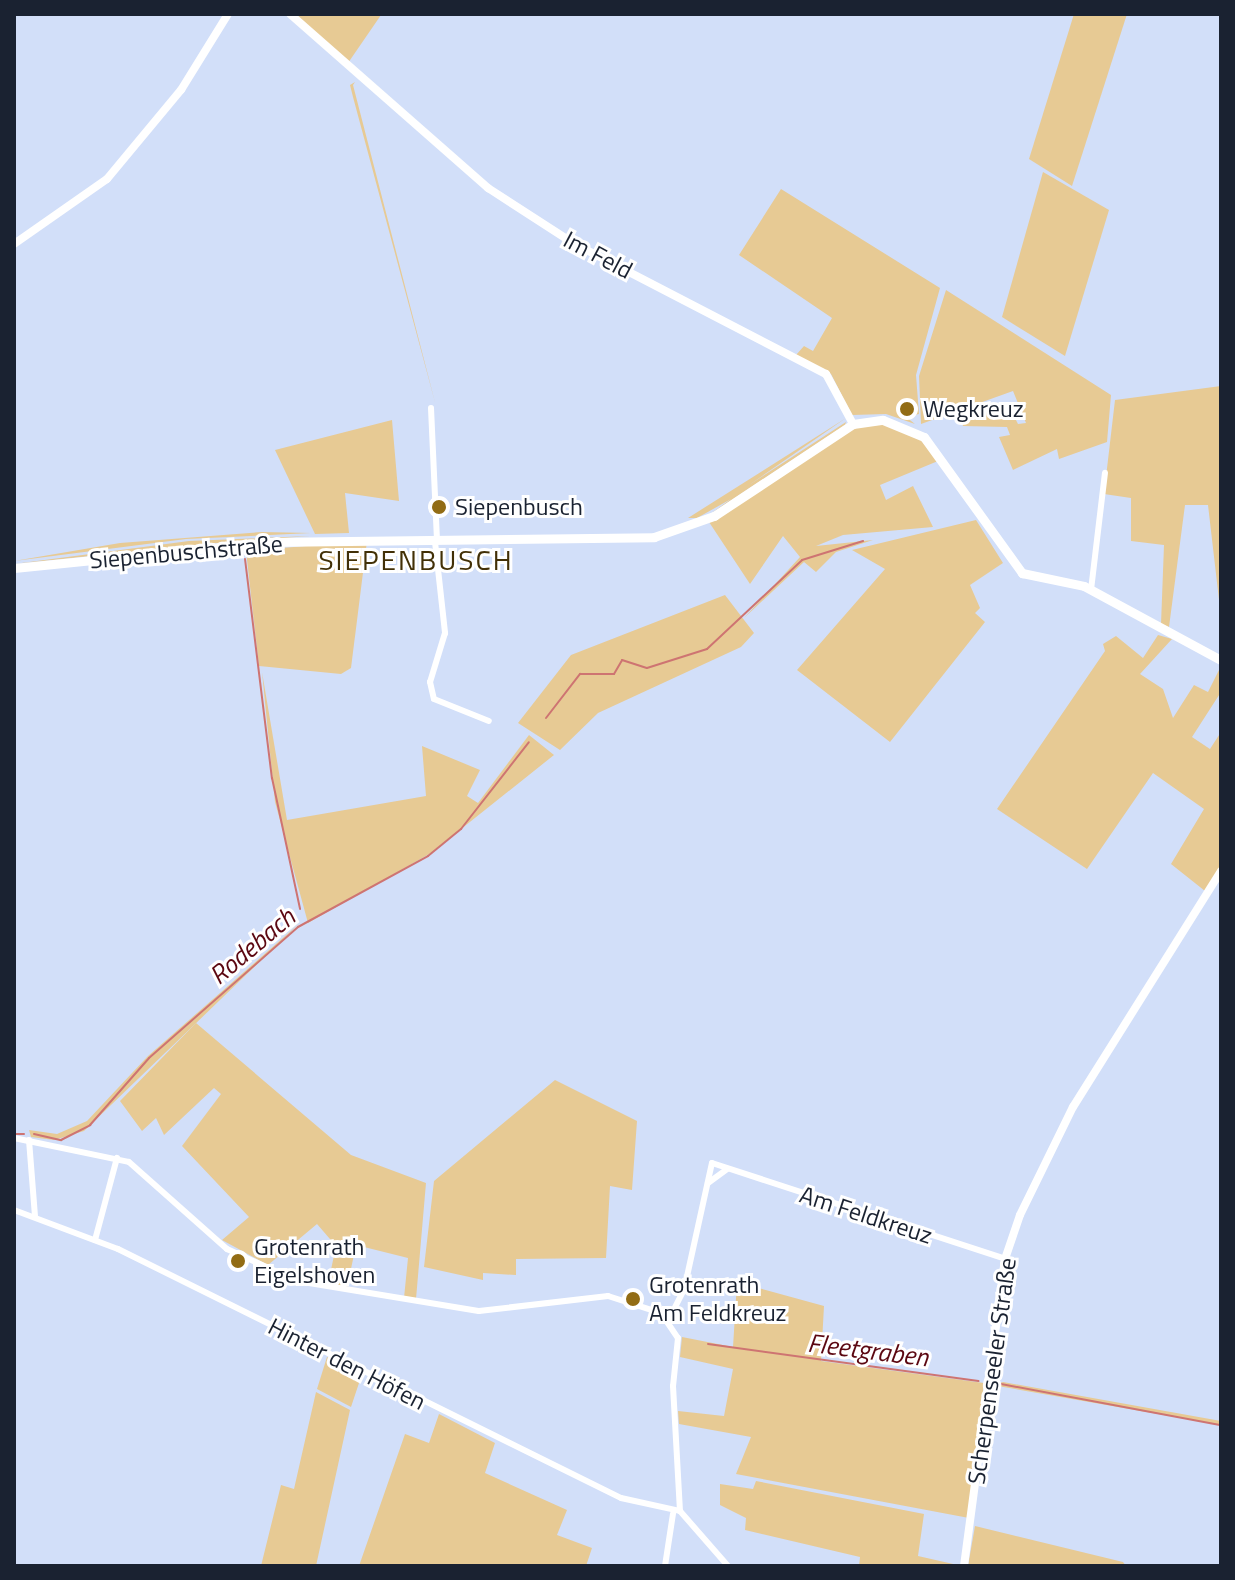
<!DOCTYPE html>
<html>
<head>
<meta charset="utf-8">
<style>
  body { margin:0 }
  #map { position:relative; width:1235px; height:1580px; overflow:hidden; background:#d2dff9; font-family:"Titillium Web",sans-serif }
  div>[style] { position:absolute }
  .green>* { inset:0; background:#e7ca94 }
  .stream>* { height:2px; margin:-1px; padding:0 1px; transform-origin:1px; border-radius:1px; background:#ce7472 }
  .minor>* { height:6px; margin:-3px; padding:0 3px; transform-origin:3px; border-radius:3px; background:#fff }
  .tertiary>* { height:8px; margin:-4px; padding:0 4px; transform-origin:4px; border-radius:4px; background:#fff }
  .secondary>* { height:9px; margin:-4.5px; padding:0 4.5px; transform-origin:4.5px; border-radius:4.5px; background:#fff }
  .dots>* { width:22px; height:22px; translate:-50% -50%; box-sizing:border-box; border:4px solid #fff; border-radius:50% }
  span { translate:-50% -50%; white-space:nowrap; text-align:center; line-height:1.15; -webkit-text-stroke:6px #fff; paint-order:stroke }
  .street-label { font-size:24px; color:#1a2231 }
  .poi-label { font-size:24px; color:#1a2231 }
  .left { translate:0 -50%; text-align:left }
  .water-label { font-size:26px; color:#5b0711; font-style:italic }
  .quarter-label { font-size:28px; color:#423007; letter-spacing:2px }
  .frame { position:absolute; inset:0; border:16px solid #1a2231; pointer-events:none }
</style>
</head>
<body>
<div id="map">
  <div class="green">
    <i style="clip-path:polygon(294px 14px,380px 14px,381px 15px,348px 63px)"></i>
    <i style="clip-path:polygon(1074px 14px,1127px 14px,1072px 186px,1029px 159px)"></i>
    <i style="clip-path:polygon(355px 82px,353px 85px,436px 406px,353px 97px,350px 85px)"></i>
    <i style="clip-path:polygon(1043px 172px,1109px 210px,1065px 356px,1002px 317px)"></i>
    <i style="clip-path:polygon(781px 189px,940px 288px,916px 375px,919px 414px,906px 417px,915px 424px,886px 414px,852px 415px,831px 374px,796px 355px,804px 346px,813px 351px,832px 318px,739px 255px)"></i>
    <i style="clip-path:polygon(946px 290px,1111px 395px,1107px 442px,1059px 459px,1057px 449px,1013px 470px,999px 437px,1010px 435px,1007px 427px,963px 426px,960px 416px,1008px 404px,1018px 424px,1026px 423px,1013px 391px,921px 424px,919px 376px)"></i>
    <i style="clip-path:polygon(1221px 386px,1221px 617px,1208px 505px,1185px 505px,1169px 627px,1161px 624px,1164px 545px,1131px 541px,1131px 498px,1104px 494px,1115px 400px)"></i>
    <i style="clip-path:polygon(846px 418px,749px 485px,846px 422px,845px 425px,709px 515px,731px 499px,697px 518px,688px 518px)"></i>
    <i style="clip-path:polygon(392px 420px,399px 501px,345px 493px,349px 533px,315px 534px,275px 450px)"></i>
    <i style="clip-path:polygon(884px 422px,916px 434px,938px 461px,880px 485px,886px 500px,913px 486px,933px 527px,843px 535px,816px 546px,873px 540px,836px 552px,816px 572px,804px 562px,744px 618px,800px 557px,783px 536px,750px 584px,709px 522px,852px 429px)"></i>
    <i style="clip-path:polygon(976px 520px,1003px 563px,970px 585px,980px 608px,975px 613px,985px 622px,890px 742px,797px 670px,885px 569px,852px 550px)"></i>
    <i style="clip-path:polygon(262px 532px,311px 533px,186px 539px,14px 561px,120px 543px)"></i>
    <i style="clip-path:polygon(310px 536px,205px 544px,14px 564px,189px 541px)"></i>
    <i style="clip-path:polygon(367px 541px,351px 668px,341px 674px,259px 666px,246px 551px)"></i>
    <i style="clip-path:polygon(725px 595px,754px 633px,741px 647px,598px 713px,560px 750px,518px 723px,571px 655px)"></i>
    <i style="clip-path:polygon(1158px 635px,1172px 639px,1140px 674px,1163px 689px,1173px 718px,1194px 685px,1208px 692px,1221px 666px,1221px 692px,1192px 737px,1210px 749px,1221px 732px,1221px 867px,1205px 891px,1171px 864px,1204px 809px,1153px 773px,1087px 869px,997px 809px,1105px 651px,1103px 644px,1116px 636px,1143px 658px)"></i>
    <i style="clip-path:polygon(262px 672px,287px 820px,426px 796px,422px 746px,480px 770px,467px 796px,478px 803px,529px 735px,554px 755px,431px 853px,308px 923px,275px 802px)"></i>
    <i style="clip-path:polygon(301px 922px,84px 1131px,54px 1140px,31px 1137px,29px 1130px,57px 1134px,87px 1121px,148px 1056px)"></i>
    <i style="clip-path:polygon(196px 1023px,351px 1155px,426px 1183px,416px 1299px,404px 1298px,408px 1258px,356px 1245px,347px 1288px,328px 1284px,336px 1246px,317px 1224px,268px 1265px,222px 1240px,249px 1217px,182px 1146px,221px 1094px,214px 1088px,164px 1135px,156px 1118px,142px 1131px,120px 1101px)"></i>
    <i style="clip-path:polygon(555px 1080px,637px 1121px,632px 1190px,610px 1186px,606px 1258px,516px 1259px,516px 1275px,483px 1273px,483px 1280px,424px 1267px,434px 1181px)"></i>
    <i style="clip-path:polygon(737px 1282px,824px 1306px,821px 1361px,984px 1383px,969px 1518px,736px 1474px,751px 1437px,679px 1424px,678px 1411px,724px 1416px,733px 1369px,680px 1357px,682px 1337px,733px 1347px)"></i>
    <i style="clip-path:polygon(327px 1357px,362px 1374px,351px 1407px,317px 1389px)"></i>
    <i style="clip-path:polygon(1003px 1382px,1221px 1421px,1221px 1425px,992px 1385px)"></i>
    <i style="clip-path:polygon(316px 1392px,350px 1410px,316px 1566px,261px 1566px,281px 1485px,294px 1489px)"></i>
    <i style="clip-path:polygon(439px 1414px,495px 1443px,485px 1473px,567px 1510px,557px 1535px,592px 1548px,586px 1566px,359px 1566px,405px 1434px,429px 1443px)"></i>
    <i style="clip-path:polygon(756px 1481px,924px 1514px,918px 1556px,962px 1566px,859px 1566px,860px 1557px,745px 1530px,746px 1518px,720px 1505px,720px 1484px,753px 1489px)"></i>
    <i style="clip-path:polygon(975px 1526px,1123px 1562px,1126px 1566px,968px 1566px)"></i>
  </div>
  <div class="stream">
    <i style="left:245px;top:559px;width:221px;rotate:83deg"></i>
    <i style="left:272px;top:778px;width:134px;rotate:77.9deg"></i>
    <i style="left:546px;top:718px;width:56px;rotate:-52.3deg"></i>
    <i style="left:580px;top:674px;width:34px"></i>
    <i style="left:614px;top:674px;width:16px;rotate:-60deg"></i>
    <i style="left:622px;top:660px;width:26px;rotate:18deg"></i>
    <i style="left:647px;top:668px;width:63px;rotate:-17.6deg"></i>
    <i style="left:707px;top:649px;width:130px;rotate:-43.1deg"></i>
    <i style="left:802px;top:560px;width:64px;rotate:-17.3deg"></i>
    <i style="left:14px;top:1134px;width:10px"></i>
    <i style="left:34px;top:1134px;width:28px;rotate:13deg"></i>
    <i style="left:61px;top:1140px;width:33px;rotate:-27deg"></i>
    <i style="left:90px;top:1125px;width:89px;rotate:-48.6deg"></i>
    <i style="left:149px;top:1058px;width:198px;rotate:-41.3deg"></i>
    <i style="left:298px;top:927px;width:148px;rotate:-28.6deg"></i>
    <i style="left:428px;top:856px;width:43px;rotate:-39.3deg"></i>
    <i style="left:461px;top:829px;width:110px;rotate:-52deg"></i>
    <i style="left:708px;top:1344px;width:273px;rotate:7.8deg"></i>
    <i style="left:1001px;top:1384px;width:224px;rotate:10.6deg"></i>
  </div>
  <div class="minor">
    <i style="left:431px;top:408px;width:132px;rotate:87.4deg"></i>
    <i style="left:435px;top:542px;width:92px;rotate:83.7deg"></i>
    <i style="left:445px;top:633px;width:51px;rotate:107deg"></i>
    <i style="left:430px;top:682px;width:17px;rotate:77deg"></i>
    <i style="left:434px;top:699px;width:59px;rotate:21.8deg"></i>
    <i style="left:1091px;top:590px;width:118px;rotate:-83.2deg"></i>
    <i style="left:14px;top:1138px;width:117px;rotate:11.8deg"></i>
    <i style="left:129px;top:1162px;width:131px;rotate:41.6deg"></i>
    <i style="left:227px;top:1249px;width:77px;rotate:24.6deg"></i>
    <i style="left:297px;top:1281px;width:184px;rotate:9.4deg"></i>
    <i style="left:479px;top:1311px;width:130px;rotate:-6.6deg"></i>
    <i style="left:608px;top:1296px;width:56px;rotate:17.8deg"></i>
    <i style="left:661px;top:1313px;width:30px;rotate:56deg"></i>
    <i style="left:678px;top:1338px;width:48px;rotate:95.9deg"></i>
    <i style="left:673px;top:1386px;width:125px;rotate:86.8deg"></i>
    <i style="left:680px;top:1511px;width:73px;rotate:48.9deg"></i>
    <i style="left:29px;top:1140px;width:76px;rotate:85.5deg"></i>
    <i style="left:708px;top:1183px;width:24px;rotate:-36deg"></i>
    <i style="left:14px;top:1210px;width:111px;rotate:20.6deg"></i>
    <i style="left:118px;top:1249px;width:561px;rotate:26.34deg"></i>
    <i style="left:621px;top:1498px;width:60px;rotate:12.4deg"></i>
    <i style="left:95px;top:1240px;width:85px;rotate:-75deg"></i>
    <i style="left:669px;top:1319px;width:33px;rotate:-63deg"></i>
    <i style="left:684px;top:1290px;width:130px;rotate:-77.6deg"></i>
    <i style="left:712px;top:1163px;width:308px;rotate:18.1deg"></i>
    <i style="left:665px;top:1566px;width:53px;rotate:-81.3deg"></i>
  </div>
  <div class="tertiary">
    <i style="left:290px;top:14px;width:264px;rotate:41.3deg"></i>
    <i style="left:488px;top:188px;width:101px;rotate:32.9deg"></i>
    <i style="left:573px;top:243px;width:285px;rotate:27.4deg"></i>
    <i style="left:826px;top:374px;width:57px;rotate:61.6deg"></i>
    <i style="left:14px;top:244px;width:113px;rotate:-35deg"></i>
    <i style="left:107px;top:179px;width:116px;rotate:-50.3deg"></i>
    <i style="left:181px;top:90px;width:89px;rotate:-58.3deg"></i>
    <i style="left:964px;top:1566px;width:310px;rotate:-82.4deg"></i>
    <i style="left:1005px;top:1259px;width:46px;rotate:-71.2deg"></i>
    <i style="left:1020px;top:1215px;width:120px;rotate:-63.9deg"></i>
    <i style="left:1073px;top:1107px;width:279px;rotate:-57.9deg"></i>
  </div>
  <div class="secondary">
    <i style="left:14px;top:568px;width:256px;rotate:-5.8deg"></i>
    <i style="left:269px;top:542px;width:385px;rotate:-0.7deg"></i>
    <i style="left:654px;top:537px;width:64px;rotate:-19.3deg"></i>
    <i style="left:714px;top:516px;width:167px;rotate:-33.5deg"></i>
    <i style="left:853px;top:424px;width:30px;rotate:-8deg"></i>
    <i style="left:883px;top:420px;width:44px;rotate:22.5deg"></i>
    <i style="left:924px;top:437px;width:168px;rotate:54.2deg"></i>
    <i style="left:1022px;top:573px;width:63px;rotate:11.8deg"></i>
    <i style="left:1084px;top:586px;width:156px;rotate:28.4deg"></i>
  </div>
  <div class="dots">
    <i style="left:907px;top:409px;background:#926c14"></i>
    <i style="left:439px;top:507px;background:#926c14"></i>
    <i style="left:238px;top:1261px;background:#926c14"></i>
    <i style="left:633px;top:1299px;background:#926c14"></i>
  </div>
  <div class="street-label">
    <span style="left:598px;top:255px;rotate:28deg">Im Feld</span>
    <span style="left:186px;top:552px;rotate:-5deg">Siepenbuschstraße</span>
    <span style="left:866px;top:1215px;rotate:18deg">Am Feldkreuz</span>
    <span style="left:347px;top:1364px;rotate:27deg">Hinter den Höfen</span>
    <span style="left:992px;top:1371px;rotate:-82deg">Scherpenseeler Straße</span>
  </div>
  <div class="poi-label">
    <span class="left" style="left:923px;top:409px">Wegkreuz</span>
    <span class="left" style="left:455px;top:507px">Siepenbusch</span>
    <span class="left" style="left:254px;top:1261px">Grotenrath<br>Eigelshoven</span>
    <span class="left" style="left:649px;top:1299px">Grotenrath<br>Am Feldkreuz</span>
  </div>
  <div class="water-label">
    <span style="left:252px;top:946px;rotate:-40deg">Rodebach</span>
    <span style="left:868px;top:1350px;rotate:7deg">Fleetgraben</span>
  </div>
  <div class="quarter-label">
    <span style="left:416px;top:560px">SIEPENBUSCH</span>
  </div>
  <div class="frame"></div>
</div>
</body>
</html>
